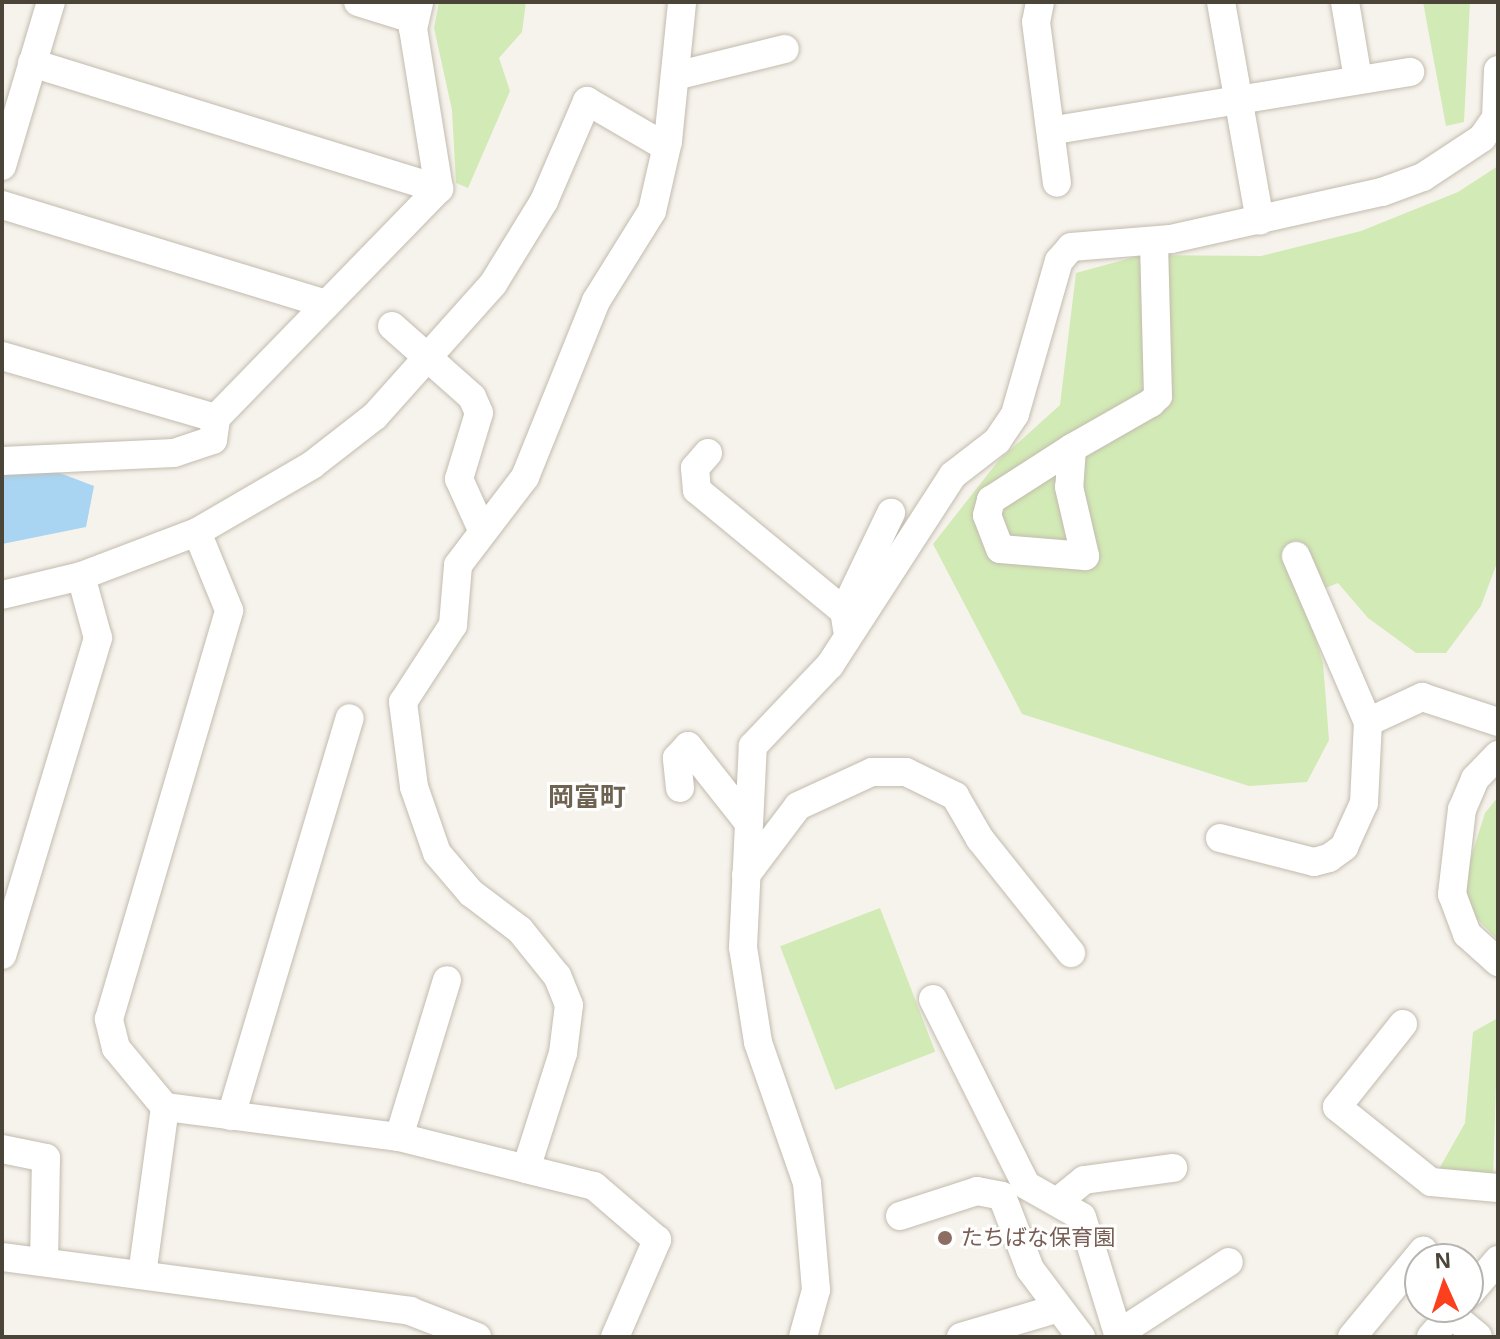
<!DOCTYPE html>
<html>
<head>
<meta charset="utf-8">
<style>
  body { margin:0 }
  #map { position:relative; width:1500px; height:1339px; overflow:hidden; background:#f6f3ec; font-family:Arial,"Noto Sans JP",sans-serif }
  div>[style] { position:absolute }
  .green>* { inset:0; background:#d2eab5; transform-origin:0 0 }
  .water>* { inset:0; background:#a9d4f2 }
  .roads { filter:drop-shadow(0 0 2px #c2bbae) drop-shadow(0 0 2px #c2bbae) }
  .minor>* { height:28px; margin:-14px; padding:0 14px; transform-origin:14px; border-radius:14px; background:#fff }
  .dots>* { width:22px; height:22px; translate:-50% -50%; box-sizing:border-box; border:4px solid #fff; border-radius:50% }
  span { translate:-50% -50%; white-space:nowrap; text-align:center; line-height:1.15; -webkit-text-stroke:6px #fff; paint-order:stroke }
  .education-label { font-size:22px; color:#785e54 }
  .left { translate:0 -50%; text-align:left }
  .quarter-label { font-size:26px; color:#6e6250; font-weight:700 }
  .frame { position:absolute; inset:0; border:4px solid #4b4439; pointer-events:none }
  .north { position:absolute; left:1404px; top:1243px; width:80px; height:80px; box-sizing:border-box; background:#fff; border:2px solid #b7b4b0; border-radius:50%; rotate:357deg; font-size:22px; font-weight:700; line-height:32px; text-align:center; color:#4b4439 }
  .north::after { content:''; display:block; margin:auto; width:28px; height:36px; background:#fc3f1d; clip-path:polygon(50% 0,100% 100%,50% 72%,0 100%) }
</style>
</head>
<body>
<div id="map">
  <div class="green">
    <i style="clip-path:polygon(439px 2px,526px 2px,522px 32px,499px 58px,510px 91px,468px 188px,456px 183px,452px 110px,434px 28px)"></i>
    <i style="clip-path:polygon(1423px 2px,1470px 2px,1464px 122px,1446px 126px)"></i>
    <i style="clip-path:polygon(1498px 166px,1498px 560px,1481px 606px,1446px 653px,1416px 653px,1368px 618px,1338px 583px,1303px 597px,1323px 663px,1329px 740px,1307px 782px,1249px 786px,1022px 714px,933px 544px,999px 460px,1060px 405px,1076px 273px,1142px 255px,1261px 256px,1361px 231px,1458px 192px)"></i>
    <i style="clip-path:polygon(1498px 797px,1498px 940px,1467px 909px,1467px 870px,1485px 813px)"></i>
    <i style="left:880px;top:908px;width:154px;height:107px;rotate:69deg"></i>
    <i style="clip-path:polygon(1498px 1018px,1493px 1180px,1439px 1169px,1465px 1123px,1473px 1032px)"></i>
  </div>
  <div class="water">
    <i style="clip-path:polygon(2px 451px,94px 486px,86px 527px,2px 544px)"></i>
  </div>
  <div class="roads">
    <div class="minor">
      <i style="left:358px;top:2px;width:58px;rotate:17.2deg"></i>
      <i style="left:1040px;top:2px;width:20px;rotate:101deg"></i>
      <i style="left:1036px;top:22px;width:162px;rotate:82.6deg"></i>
      <i style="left:1221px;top:2px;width:222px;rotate:79.9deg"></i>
      <i style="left:1345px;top:2px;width:78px;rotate:80.4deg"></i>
      <i style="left:32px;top:63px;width:426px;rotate:17.2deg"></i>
      <i style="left:675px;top:76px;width:113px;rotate:-13.8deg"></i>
      <i style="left:1496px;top:118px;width:48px;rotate:-87.6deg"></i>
      <i style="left:1055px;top:130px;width:360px;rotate:-9.3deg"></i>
      <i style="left:2px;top:166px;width:171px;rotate:-73.4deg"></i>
      <i style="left:2px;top:205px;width:339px;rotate:17deg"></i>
      <i style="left:392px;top:326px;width:107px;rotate:41.6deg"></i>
      <i style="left:472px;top:397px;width:17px;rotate:66deg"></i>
      <i style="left:479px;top:413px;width:69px;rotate:106.9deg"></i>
      <i style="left:459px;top:479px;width:56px;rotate:65.7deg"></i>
      <i style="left:2px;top:356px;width:223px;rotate:16.2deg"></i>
      <i style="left:216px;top:418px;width:320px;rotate:-45.8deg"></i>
      <i style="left:439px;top:189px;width:162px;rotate:-99.2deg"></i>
      <i style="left:413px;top:29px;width:28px;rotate:-77deg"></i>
      <i style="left:1072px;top:448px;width:39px;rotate:94deg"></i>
      <i style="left:1069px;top:487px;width:71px;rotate:76.9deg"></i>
      <i style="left:1085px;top:556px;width:85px;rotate:-175.3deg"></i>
      <i style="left:1000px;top:549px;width:36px;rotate:-111deg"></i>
      <i style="left:987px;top:515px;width:16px;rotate:-75deg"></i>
      <i style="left:991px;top:500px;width:96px;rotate:-32.7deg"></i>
      <i style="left:1072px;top:448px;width:91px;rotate:-29.7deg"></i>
      <i style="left:1151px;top:403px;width:10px;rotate:-45deg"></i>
      <i style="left:1158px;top:396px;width:155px;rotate:-91.5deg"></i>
      <i style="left:708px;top:453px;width:20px;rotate:131deg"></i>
      <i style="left:695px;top:468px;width:22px;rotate:85deg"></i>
      <i style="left:697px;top:490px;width:190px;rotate:39.5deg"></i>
      <i style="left:2px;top:461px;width:172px;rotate:-2.7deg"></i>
      <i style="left:174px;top:453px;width:41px;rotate:-18.4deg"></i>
      <i style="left:213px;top:440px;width:22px;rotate:-82deg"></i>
      <i style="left:1296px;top:556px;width:181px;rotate:66.6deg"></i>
      <i style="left:81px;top:576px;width:124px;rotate:-20.8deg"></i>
      <i style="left:197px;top:532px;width:133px;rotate:-30.2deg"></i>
      <i style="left:312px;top:465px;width:80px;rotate:-37.9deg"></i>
      <i style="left:375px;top:416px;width:177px;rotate:-48.2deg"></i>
      <i style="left:493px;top:284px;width:97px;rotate:-58.4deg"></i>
      <i style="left:544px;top:201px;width:109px;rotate:-66.7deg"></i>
      <i style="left:587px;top:101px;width:91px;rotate:30.2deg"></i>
      <i style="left:2px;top:595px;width:81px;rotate:-13.5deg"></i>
      <i style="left:81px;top:576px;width:64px;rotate:74.7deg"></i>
      <i style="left:98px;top:638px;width:331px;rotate:106.8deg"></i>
      <i style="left:847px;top:629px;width:18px;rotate:-99deg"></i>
      <i style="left:844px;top:611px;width:109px;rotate:-64.4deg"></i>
      <i style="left:1498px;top:755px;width:33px;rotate:134deg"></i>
      <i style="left:1475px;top:779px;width:33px;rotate:113deg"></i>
      <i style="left:1462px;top:809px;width:86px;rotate:96.7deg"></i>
      <i style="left:1452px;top:894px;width:43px;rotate:69.4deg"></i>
      <i style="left:1467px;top:934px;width:42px;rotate:42.1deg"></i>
      <i style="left:680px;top:788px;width:30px;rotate:-96deg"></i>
      <i style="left:677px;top:758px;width:16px;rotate:-47deg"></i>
      <i style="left:688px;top:746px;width:97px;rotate:51.7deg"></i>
      <i style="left:1220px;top:838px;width:97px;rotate:14.3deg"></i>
      <i style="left:1314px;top:862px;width:16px;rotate:-15deg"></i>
      <i style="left:1329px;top:858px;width:19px;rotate:-36deg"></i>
      <i style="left:1344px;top:847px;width:48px;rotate:-65.6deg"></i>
      <i style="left:1364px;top:803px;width:81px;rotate:-87.2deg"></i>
      <i style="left:1368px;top:722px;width:60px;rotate:-24.8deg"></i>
      <i style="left:1422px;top:697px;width:80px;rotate:18.2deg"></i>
      <i style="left:746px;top:875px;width:86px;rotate:-53deg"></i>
      <i style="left:798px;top:806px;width:81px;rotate:-24.7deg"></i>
      <i style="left:872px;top:772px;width:34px"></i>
      <i style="left:906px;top:772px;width:55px;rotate:26.1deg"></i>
      <i style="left:955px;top:796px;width:50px;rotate:59.8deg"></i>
      <i style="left:980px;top:839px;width:146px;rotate:51.4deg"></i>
      <i style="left:933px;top:999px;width:208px;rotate:63.4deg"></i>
      <i style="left:1026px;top:1185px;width:64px;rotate:29.7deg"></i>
      <i style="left:1082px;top:1217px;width:126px;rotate:72.9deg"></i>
      <i style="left:1403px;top:1024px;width:106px;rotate:128.5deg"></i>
      <i style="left:1337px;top:1107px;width:120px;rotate:38.6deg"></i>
      <i style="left:1431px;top:1182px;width:67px;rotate:5.1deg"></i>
      <i style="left:165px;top:1107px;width:236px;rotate:7.3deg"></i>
      <i style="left:399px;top:1137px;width:131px;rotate:14.1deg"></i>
      <i style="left:231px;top:1116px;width:415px;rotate:-73.4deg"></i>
      <i style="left:399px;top:1137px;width:164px;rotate:-73deg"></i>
      <i style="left:2px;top:1149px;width:45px;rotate:11.6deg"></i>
      <i style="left:46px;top:1158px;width:103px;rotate:91.1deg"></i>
      <i style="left:1057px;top:1202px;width:35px;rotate:-39deg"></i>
      <i style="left:1084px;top:1180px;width:90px;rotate:-7.7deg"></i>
      <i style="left:900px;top:1216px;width:81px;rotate:-18deg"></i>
      <i style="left:977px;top:1191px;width:25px;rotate:11deg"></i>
      <i style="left:1002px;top:1196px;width:78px;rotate:69deg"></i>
      <i style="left:1030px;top:1269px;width:85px;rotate:53.1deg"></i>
      <i style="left:2px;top:1257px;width:412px;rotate:7.5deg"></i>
      <i style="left:410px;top:1311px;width:72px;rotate:21.2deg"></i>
      <i style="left:142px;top:1275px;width:170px;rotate:-82.2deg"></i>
      <i style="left:165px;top:1107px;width:77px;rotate:-129.7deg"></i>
      <i style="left:116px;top:1048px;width:30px;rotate:-104deg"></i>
      <i style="left:109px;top:1019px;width:426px;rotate:-73.6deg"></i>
      <i style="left:229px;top:610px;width:84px;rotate:-112.3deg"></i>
      <i style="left:1468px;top:1295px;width:46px;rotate:-49.4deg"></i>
      <i style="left:1451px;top:1314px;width:35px;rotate:40deg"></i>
      <i style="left:1118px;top:1334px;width:132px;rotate:-33deg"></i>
      <i style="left:615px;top:1337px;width:106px;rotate:-66.6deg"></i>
      <i style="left:657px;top:1240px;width:83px;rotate:-139.4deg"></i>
      <i style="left:594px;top:1186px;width:70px;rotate:-166deg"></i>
      <i style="left:526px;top:1169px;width:122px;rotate:-72.3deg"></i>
      <i style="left:563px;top:1053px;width:48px;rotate:-82.9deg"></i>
      <i style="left:569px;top:1005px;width:31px;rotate:-112deg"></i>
      <i style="left:557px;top:976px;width:59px;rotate:-128.8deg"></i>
      <i style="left:520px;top:930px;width:61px;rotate:-142.9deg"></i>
      <i style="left:471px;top:893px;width:52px;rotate:-130.4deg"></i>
      <i style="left:437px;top:853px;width:70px;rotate:-109.2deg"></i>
      <i style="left:414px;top:787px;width:86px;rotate:-97.4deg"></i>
      <i style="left:403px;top:702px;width:92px;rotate:-57deg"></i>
      <i style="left:453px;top:625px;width:60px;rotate:-85.2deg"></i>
      <i style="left:458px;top:565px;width:111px;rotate:-52.7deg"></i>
      <i style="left:525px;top:477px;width:190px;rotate:-68deg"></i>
      <i style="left:596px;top:301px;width:106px;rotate:-58.1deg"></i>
      <i style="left:652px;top:211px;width:72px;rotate:-77.1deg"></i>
      <i style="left:668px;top:141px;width:140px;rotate:-84.2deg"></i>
      <i style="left:803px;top:1337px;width:49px;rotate:-74.5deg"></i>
      <i style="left:816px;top:1290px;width:107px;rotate:-94.8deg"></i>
      <i style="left:807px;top:1183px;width:149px;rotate:-109.2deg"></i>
      <i style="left:758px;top:1042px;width:96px;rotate:-99deg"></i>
      <i style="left:743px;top:947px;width:201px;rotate:-87.2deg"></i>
      <i style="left:753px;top:746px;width:112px;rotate:-46.5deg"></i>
      <i style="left:830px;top:665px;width:226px;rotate:-57.1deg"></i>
      <i style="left:953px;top:475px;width:56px;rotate:-37.7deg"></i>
      <i style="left:997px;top:441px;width:32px;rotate:-56deg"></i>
      <i style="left:1015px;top:414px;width:159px;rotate:-74deg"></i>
      <i style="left:1059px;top:261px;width:18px;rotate:-49deg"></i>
      <i style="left:1071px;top:247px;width:100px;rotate:-4.6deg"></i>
      <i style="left:1171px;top:239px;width:216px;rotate:-12.6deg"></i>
      <i style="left:1382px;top:192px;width:44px;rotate:-20.1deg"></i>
      <i style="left:1423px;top:177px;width:71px;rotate:-33.5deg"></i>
      <i style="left:1482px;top:138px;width:24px;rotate:-55deg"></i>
      <i style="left:961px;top:1337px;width:102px;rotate:-16.5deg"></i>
      <i style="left:1352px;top:1337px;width:112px;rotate:-50.5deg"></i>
      <i style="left:1431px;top:1337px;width:40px;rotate:-49deg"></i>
    </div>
  </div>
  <div class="dots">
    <i style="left:945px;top:1238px;background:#8d6e63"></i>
  </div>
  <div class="education-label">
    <span class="left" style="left:961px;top:1238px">たちばな保育園</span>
  </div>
  <div class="quarter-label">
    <span style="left:587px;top:798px">岡富町</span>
  </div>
  <div class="frame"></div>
  <div class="north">N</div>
</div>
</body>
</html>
